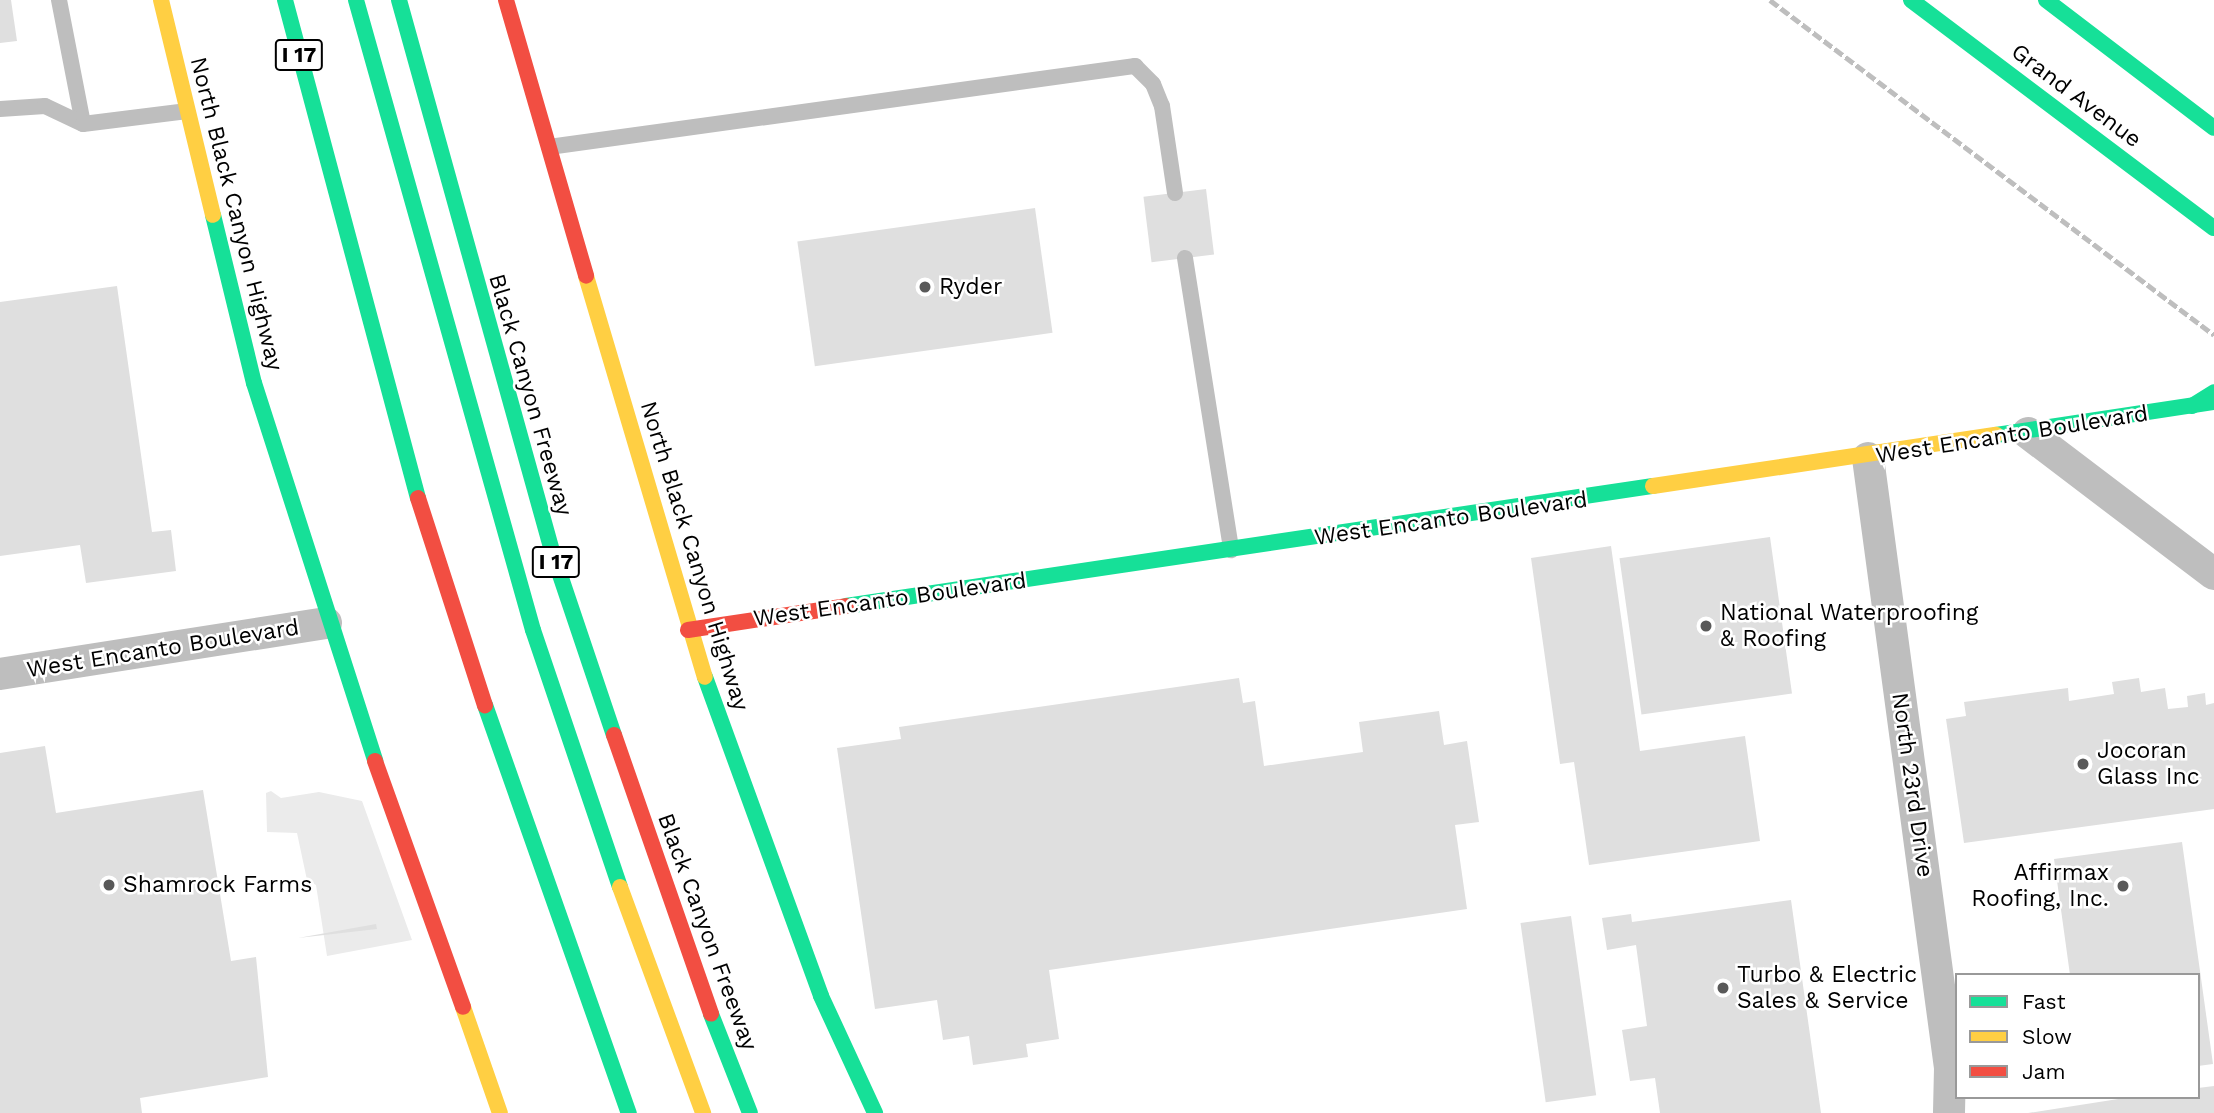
<!DOCTYPE html>
<html>
<head>
<meta charset="utf-8">
<style>
  body { margin:0 }
  #map { position:relative; width:2214px; height:1113px; overflow:hidden; background:#fff; font-family:"Work Sans",sans-serif }
  div>[style] { position:absolute }
  .green>* { inset:0; background:#ebebeb }
  .building>* { inset:0; background:#dfdfdf; transform-origin:0 0 }
  .lane>* { height:16px; margin:-8px; padding:0 8px; transform-origin:8px; border-radius:8px; background:#bebebe }
  .street>* { height:32px; margin:-16px; padding:0 16px; transform-origin:16px; border-radius:16px; background:#bebebe }
  .fast>* { height:16px; margin:-8px; padding:0 8px; transform-origin:8px; border-radius:8px; background:#16e098 }
  .slow>* { height:16px; margin:-8px; padding:0 8px; transform-origin:8px; border-radius:8px; background:#ffcf43 }
  .jam>* { height:16px; margin:-8px; padding:0 8px; transform-origin:8px; border-radius:8px; background:#f24e42 }
  .rail>* { height:5px; margin-top:-2.5px; transform-origin:0; background:repeating-linear-gradient(90deg,#bebebe 0 10px,transparent 0 13.5px) }
  .dots>* { width:19px; height:19px; translate:-50% -50%; box-sizing:border-box; border:4px solid #fff; border-radius:50% }
  span { translate:-50% -50%; white-space:nowrap; text-align:center; line-height:1.15; -webkit-text-stroke:5px #fff; paint-order:stroke }
  .shield-label span { padding:2px 5px; background:#fff; border:2px solid; border-radius:5px; -webkit-text-stroke-width:0 }
  .shield-label { font-size:21px; color:#000; font-weight:700 }
  .street-label { font-size:23px; color:#000 }
  .poi-label { font-size:23px; color:#000 }
  .left { translate:0 -50%; text-align:left }
  .right { translate:-100% -50%; text-align:right }
  .legend { position:absolute; left:1955px; top:973px; width:245px; height:126px; box-sizing:border-box; background:#fff; border:2px solid #999; margin:0; padding:9px 12px; list-style:none; font-size:21px; color:#000 }
  .legend li { display:flex; align-items:center; gap:14px; height:35px }
  .legend b { width:35px; border:2px solid #999 }
</style>
</head>
<body>
<div id="map">
  <div class="green">
    <i style="clip-path:polygon(271px 791px,281px 798px,319px 792px,362px 801px,412px 940px,327px 956px,316px 885px,307px 880px,297px 833px,267px 832px,266px 793px)"></i>
  </div>
  <div class="building">
    <i style="clip-path:polygon(0 0,11px 0,17px 41px,0 43px)"></i>
    <i style="left:1206px;top:189px;width:66px;height:63px;rotate:83deg"></i>
    <i style="left:1035px;top:208px;width:126px;height:240px;rotate:82deg"></i>
    <i style="clip-path:polygon(117px 286px,152px 532px,171px 530px,176px 571px,86px 583px,80px 545px,0 556px,0 302px)"></i>
    <i style="left:1770px;top:537px;width:158px;height:152px;rotate:82deg"></i>
    <i style="clip-path:polygon(1611px 546px,1640px 751px,1745px 736px,1760px 841px,1589px 865px,1574px 762px,1560px 764px,1531px 558px)"></i>
    <i style="clip-path:polygon(1239px 678px,1243px 703px,1255px 701px,1264px 766px,1363px 752px,1359px 722px,1439px 711px,1444px 745px,1467px 741px,1479px 822px,1455px 825px,1467px 909px,1049px 970px,1059px 1039px,1026px 1044px,1028px 1057px,973px 1065px,969px 1036px,943px 1040px,937px 1000px,875px 1009px,837px 748px,901px 739px,899px 727px)"></i>
    <i style="clip-path:polygon(2139px 678px,2141px 692px,2165px 688px,2168px 709px,2188px 707px,2187px 696px,2205px 693px,2206px 705px,2214px 703px,2214px 809px,1964px 843px,1946px 719px,1966px 716px,1964px 702px,2068px 688px,2069px 701px,2114px 694px,2112px 682px)"></i>
    <i style="clip-path:polygon(45px 746px,56px 813px,203px 790px,231px 961px,256px 957px,268px 1077px,140px 1098px,142px 1113px,0 1113px,0 753px)"></i>
    <i style="clip-path:polygon(2182px 842px,2213px 1064px,2198px 1066px,2198px 975px,2070px 975px,2054px 859px)"></i>
    <i style="clip-path:polygon(1791px 900px,1821px 1113px,1660px 1113px,1655px 1078px,1630px 1081px,1622px 1030px,1647px 1026px,1636px 945px,1607px 950px,1602px 918px,1631px 914px,1632px 922px)"></i>
    <i style="left:1571px;top:916px;width:181px;height:51px;rotate:82deg"></i>
    <i style="clip-path:polygon(376px 924px,377px 929px,298px 938px)"></i>
    <i style="clip-path:polygon(2214px 1086px,2214px 1113px,2028px 1113px,2131px 1097px,2198px 1097px,2198px 1088px)"></i>
  </div>
  <div class="lane">
    <i style="left:59px;top:0;width:126px;rotate:79deg"></i>
    <i style="left:0;top:109px;width:45px;rotate:-3.8deg"></i>
    <i style="left:45px;top:106px;width:42px;rotate:25.3deg"></i>
    <i style="left:83px;top:124px;width:105px;rotate:-7.1deg"></i>
    <i style="left:549px;top:147px;width:592px;rotate:-7.87deg"></i>
    <i style="left:1135px;top:66px;width:25px;rotate:45deg"></i>
    <i style="left:1153px;top:84px;width:24px;rotate:68deg"></i>
    <i style="left:1162px;top:106px;width:88px;rotate:81.5deg"></i>
    <i style="left:1185px;top:258px;width:296px;rotate:81deg"></i>
  </div>
  <div class="street">
    <i style="left:2028px;top:433px;width:233px;rotate:37.2deg"></i>
    <i style="left:1868px;top:458px;width:615px;rotate:82.34deg"></i>
    <i style="left:1950px;top:1068px;width:45px;rotate:91.3deg"></i>
    <i style="left:0;top:674px;width:330px;rotate:-8.9deg"></i>
  </div>
  <div class="fast">
    <i style="left:285px;top:0;width:515px;rotate:75.05deg"></i>
    <i style="left:356px;top:0;width:654px;rotate:74.31deg"></i>
    <i style="left:533px;top:630px;width:271px;rotate:71.3deg"></i>
    <i style="left:399px;top:0;width:572px;rotate:74.48deg"></i>
    <i style="left:552px;top:551px;width:194px;rotate:71.4deg"></i>
    <i style="left:1911px;top:0;width:379px;rotate:37deg"></i>
    <i style="left:2046px;top:0;width:211px;rotate:37.3deg"></i>
    <i style="left:213px;top:215px;width:173px;rotate:76.3deg"></i>
    <i style="left:254px;top:383px;width:397px;rotate:72.2deg"></i>
    <i style="left:2192px;top:406px;width:26px;rotate:-32deg"></i>
    <i style="left:1996px;top:435px;width:220px;rotate:-8.6deg"></i>
    <i style="left:846px;top:606px;width:816px;rotate:-8.46deg"></i>
    <i style="left:705px;top:677px;width:339px;rotate:70deg"></i>
    <i style="left:821px;top:996px;width:129px;rotate:65.2deg"></i>
    <i style="left:485px;top:705px;width:433px;rotate:70.6deg"></i>
    <i style="left:711px;top:1014px;width:106px;rotate:68.5deg"></i>
  </div>
  <div class="slow">
    <i style="left:161px;top:0;width:221px;rotate:76.4deg"></i>
    <i style="left:586px;top:276px;width:418px;rotate:73.5deg"></i>
    <i style="left:1653px;top:486px;width:347px;rotate:-8.5deg"></i>
    <i style="left:620px;top:887px;width:241px;rotate:69.8deg"></i>
    <i style="left:463px;top:1007px;width:112px;rotate:70.8deg"></i>
  </div>
  <div class="jam">
    <i style="left:506px;top:0;width:287px;rotate:73.8deg"></i>
    <i style="left:418px;top:498px;width:218px;rotate:72.1deg"></i>
    <i style="left:688px;top:630px;width:160px;rotate:-8.6deg"></i>
    <i style="left:614px;top:735px;width:295px;rotate:70.8deg"></i>
    <i style="left:375px;top:761px;width:261px;rotate:70.3deg"></i>
  </div>
  <div class="rail">
    <i style="left:1770px;top:0;width:556px;rotate:37.03deg"></i>
  </div>
  <div class="dots">
    <i style="left:925px;top:287px;background:#595959"></i>
    <i style="left:1706px;top:626px;background:#595959"></i>
    <i style="left:2083px;top:764px;background:#595959"></i>
    <i style="left:109px;top:885px;background:#595959"></i>
    <i style="left:2123px;top:886px;background:#595959"></i>
    <i style="left:1723px;top:988px;background:#595959"></i>
  </div>
  <div class="shield-label">
    <span style="left:299px;top:55px">I 17</span>
    <span style="left:556px;top:562px">I 17</span>
  </div>
  <div class="street-label">
    <span style="left:2076px;top:96px;rotate:37deg">Grand Avenue</span>
    <span style="left:236px;top:214px;rotate:76deg">North Black Canyon Highway</span>
    <span style="left:530px;top:395px;rotate:74deg">Black Canyon Freeway</span>
    <span style="left:2012px;top:435px;rotate:-9deg">West Encanto Boulevard</span>
    <span style="left:1451px;top:519px;rotate:-8deg">West Encanto Boulevard</span>
    <span style="left:694px;top:556px;rotate:73deg">North Black Canyon Highway</span>
    <span style="left:890px;top:600px;rotate:-8deg">West Encanto Boulevard</span>
    <span style="left:163px;top:649px;rotate:-9deg">West Encanto Boulevard</span>
    <span style="left:1912px;top:785px;rotate:82deg">North 23rd Drive</span>
    <span style="left:707px;top:932px;rotate:70deg">Black Canyon Freeway</span>
  </div>
  <div class="poi-label">
    <span class="left" style="left:939px;top:287px">Ryder</span>
    <span class="left" style="left:1720px;top:626px">National Waterproofing<br>&amp; Roofing</span>
    <span class="left" style="left:2097px;top:764px">Jocoran<br>Glass Inc</span>
    <span class="right" style="left:2109px;top:886px">Affirmax<br>Roofing, Inc.</span>
    <span class="left" style="left:123px;top:885px">Shamrock Farms</span>
    <span class="left" style="left:1737px;top:988px">Turbo &amp; Electric<br>Sales &amp; Service</span>
  </div>
  <ul class="legend">
  <li><b style="height:9px;background:#16e098"></b>Fast</li>
  <li><b style="height:9px;background:#ffcf43"></b>Slow</li>
  <li><b style="height:9px;background:#f24e42"></b>Jam</li>
  </ul>
</div>
</body>
</html>
